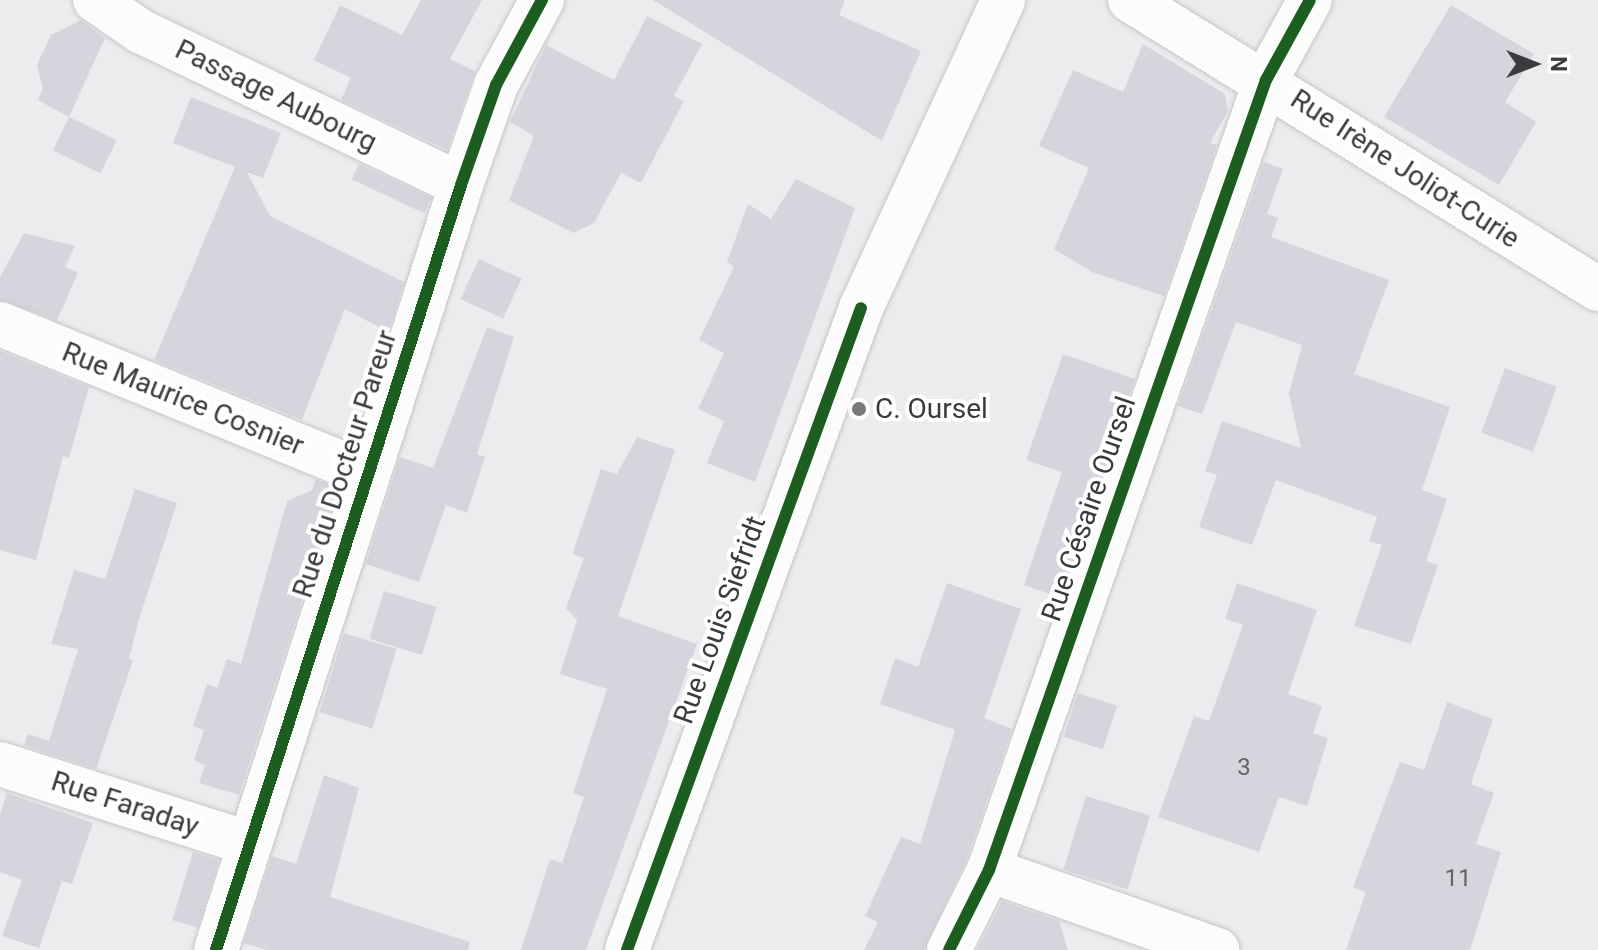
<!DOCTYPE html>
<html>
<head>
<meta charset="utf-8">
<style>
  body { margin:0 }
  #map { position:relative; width:1598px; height:950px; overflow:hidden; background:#ecebee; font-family:Roboto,sans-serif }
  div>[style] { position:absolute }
  .building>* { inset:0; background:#d8d4de; transform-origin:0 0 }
  .roads { filter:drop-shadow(0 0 2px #c7c6c8) drop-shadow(0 0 2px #c7c6c8) }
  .minor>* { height:44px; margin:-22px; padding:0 22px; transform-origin:22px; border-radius:22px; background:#fcfcfc }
  .cycleway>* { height:12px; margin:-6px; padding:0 6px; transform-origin:6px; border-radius:6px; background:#1b5e20 }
  .dots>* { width:22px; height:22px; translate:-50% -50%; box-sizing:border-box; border:4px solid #fff; border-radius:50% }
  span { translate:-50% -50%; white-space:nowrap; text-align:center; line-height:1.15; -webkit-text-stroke:8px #fff; paint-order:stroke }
  .number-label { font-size:24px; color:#656367 }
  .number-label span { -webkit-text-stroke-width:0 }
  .street-label { font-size:28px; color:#3b3a3c }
  .poi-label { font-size:28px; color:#3b3a3c }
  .left { translate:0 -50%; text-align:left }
  .north { position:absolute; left:1494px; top:24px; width:80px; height:80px; -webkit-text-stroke:6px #fff; paint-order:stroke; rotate:90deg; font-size:22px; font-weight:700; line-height:32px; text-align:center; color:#3b3a3c }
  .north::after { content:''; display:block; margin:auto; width:28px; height:36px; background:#3b3a3c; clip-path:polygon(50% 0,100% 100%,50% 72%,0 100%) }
</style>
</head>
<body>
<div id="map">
  <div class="building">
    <i style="clip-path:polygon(421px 0,482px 0,450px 59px,475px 71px,447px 150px,341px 100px,351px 78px,314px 60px,340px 5px,402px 35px)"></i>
    <i style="clip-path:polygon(653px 0,845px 0,839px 15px,921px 51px,882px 141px)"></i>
    <i style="clip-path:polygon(1451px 5px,1534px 54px,1505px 102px,1536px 122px,1499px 185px,1384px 117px)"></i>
    <i style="clip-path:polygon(647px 16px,702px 44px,674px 96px,684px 101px,641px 183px,621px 173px,594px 223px,573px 233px,509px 200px,534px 136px,510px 122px,546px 45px,614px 80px)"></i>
    <i style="clip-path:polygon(81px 20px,105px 38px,69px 117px,38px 100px,43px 89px,37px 65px,51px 35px)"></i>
    <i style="clip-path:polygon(1143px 44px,1225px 94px,1228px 111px,1210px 143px,1217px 145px,1164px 296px,1092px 272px,1054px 249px,1089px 168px,1039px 146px,1073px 70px,1123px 92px)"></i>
    <i style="clip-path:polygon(191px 97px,281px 133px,263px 178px,247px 172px,270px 216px,404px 282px,388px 332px,345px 309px,302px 420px,154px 360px,235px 167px,173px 143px)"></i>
    <i style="left:69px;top:117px;width:53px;height:37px;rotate:26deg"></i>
    <i style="clip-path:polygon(1264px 162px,1283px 169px,1267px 214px,1278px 218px,1271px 237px,1389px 280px,1354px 374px,1450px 407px,1422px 490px,1447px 499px,1426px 561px,1438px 565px,1411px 644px,1354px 626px,1382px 545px,1369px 541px,1377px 517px,1276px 480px,1252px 545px,1199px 527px,1217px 475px,1205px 471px,1222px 421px,1301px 448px,1289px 394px,1302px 345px,1236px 322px,1202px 414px,1178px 406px)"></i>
    <i style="left:359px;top:164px;width:80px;height:17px;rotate:25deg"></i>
    <i style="clip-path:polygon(796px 179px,855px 208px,755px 482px,707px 463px,724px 421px,698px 409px,724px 353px,699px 340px,734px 267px,727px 262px,748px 204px,771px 219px)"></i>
    <i style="clip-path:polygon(24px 233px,75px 246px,65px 267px,78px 273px,57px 320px,0 300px,0 277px)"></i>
    <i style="left:479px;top:259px;width:47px;height:44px;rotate:25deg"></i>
    <i style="clip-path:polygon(487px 327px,514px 337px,477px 454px,485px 457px,467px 513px,446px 505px,419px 582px,366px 564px,400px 457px,433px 468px)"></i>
    <i style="clip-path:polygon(0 351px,89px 387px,69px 458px,63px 456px,36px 560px,0 550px)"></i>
    <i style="clip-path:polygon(1063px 354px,1135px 379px,1058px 597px,1024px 585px,1062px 472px,1026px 460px)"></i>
    <i style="left:1505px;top:368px;width:55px;height:69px;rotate:20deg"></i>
    <i style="clip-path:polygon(637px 437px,675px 450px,618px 616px,697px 644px,586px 950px,521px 950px,550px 859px,562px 863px,584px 797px,573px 793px,607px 689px,560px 674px,577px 620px,566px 608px,584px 558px,573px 554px,574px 549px,601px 469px,617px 474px)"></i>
    <i style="clip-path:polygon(316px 479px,338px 488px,239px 795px,199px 783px,205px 765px,194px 760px,204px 730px,193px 726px,207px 684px,217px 688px,227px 659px,241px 664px,287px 501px,312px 490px)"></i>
    <i style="clip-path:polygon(135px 489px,177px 503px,139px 619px,129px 659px,133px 660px,96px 769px,24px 745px,28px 734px,49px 741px,78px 649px,51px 644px,74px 570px,105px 579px)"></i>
    <i style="clip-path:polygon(947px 583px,1021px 609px,984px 718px,1012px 729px,966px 860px,924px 950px,864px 950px,878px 922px,865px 916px,901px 837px,920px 844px,955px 730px,880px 704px,895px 658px,918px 667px)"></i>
    <i style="clip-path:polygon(1237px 583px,1317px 610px,1288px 694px,1322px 706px,1313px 733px,1328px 738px,1307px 806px,1279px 797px,1259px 852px,1158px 817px,1194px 716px,1209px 721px,1243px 625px,1225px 619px)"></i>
    <i style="left:384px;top:591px;width:55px;height:50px;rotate:17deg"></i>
    <i style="left:344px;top:633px;width:55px;height:83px;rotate:17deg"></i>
    <i style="left:1078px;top:693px;width:41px;height:46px;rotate:18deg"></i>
    <i style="clip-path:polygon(1447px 702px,1493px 719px,1471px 784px,1494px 793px,1476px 844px,1501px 852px,1470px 950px,1346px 950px,1366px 892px,1353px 887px,1400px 762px,1424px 770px)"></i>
    <i style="clip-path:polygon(324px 775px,359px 788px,330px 897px,470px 942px,468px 950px,266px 950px,244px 943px,272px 856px,296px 864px)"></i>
    <i style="clip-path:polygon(7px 793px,93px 823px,72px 884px,62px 881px,39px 948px,2px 936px,22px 880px,0 872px,0 814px)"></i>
    <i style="left:1086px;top:796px;width:67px;height:77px;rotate:17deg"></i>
    <i style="left:193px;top:852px;width:27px;height:71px;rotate:17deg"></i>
    <i style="clip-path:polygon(1002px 901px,1059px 921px,1068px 950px,977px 950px)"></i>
  </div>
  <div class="roads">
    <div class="minor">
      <i style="left:95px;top:0;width:55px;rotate:34.6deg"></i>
      <i style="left:140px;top:31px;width:356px;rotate:25.6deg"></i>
      <i style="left:1130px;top:0;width:550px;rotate:31.7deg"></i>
      <i style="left:0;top:324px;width:395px;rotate:22.2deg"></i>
      <i style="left:0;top:764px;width:262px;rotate:17.7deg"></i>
      <i style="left:989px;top:870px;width:242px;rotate:19.3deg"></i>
      <i style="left:216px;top:950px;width:803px;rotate:-72.24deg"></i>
      <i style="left:461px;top:185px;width:106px;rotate:-70.7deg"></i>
      <i style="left:496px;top:85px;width:97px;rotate:-61.6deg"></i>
      <i style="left:627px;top:950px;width:683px;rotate:-69.97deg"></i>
      <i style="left:861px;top:308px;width:339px;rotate:-65.2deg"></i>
      <i style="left:949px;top:950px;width:89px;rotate:-63.4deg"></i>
      <i style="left:989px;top:870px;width:837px;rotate:-70.68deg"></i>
      <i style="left:1266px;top:80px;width:91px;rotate:-61.2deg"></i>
    </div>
  </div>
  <div class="cycleway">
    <i style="left:216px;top:950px;width:803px;rotate:-72.24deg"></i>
    <i style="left:461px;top:185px;width:106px;rotate:-70.7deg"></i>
    <i style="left:496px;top:85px;width:97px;rotate:-61.6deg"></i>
    <i style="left:627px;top:950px;width:683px;rotate:-69.97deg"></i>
    <i style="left:949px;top:950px;width:89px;rotate:-63.4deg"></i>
    <i style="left:989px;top:870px;width:837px;rotate:-70.68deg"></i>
    <i style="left:1266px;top:80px;width:91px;rotate:-61.2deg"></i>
  </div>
  <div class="dots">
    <i style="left:859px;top:409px;background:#79787a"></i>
  </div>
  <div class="number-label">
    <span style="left:1244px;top:768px">3</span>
    <span style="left:1458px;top:879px">11</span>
  </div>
  <div class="street-label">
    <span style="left:276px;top:96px;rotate:26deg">Passage Aubourg</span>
    <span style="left:1405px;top:169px;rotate:33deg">Rue Irène Joliot-Curie</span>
    <span style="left:183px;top:399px;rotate:22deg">Rue Maurice Cosnier</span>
    <span style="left:345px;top:464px;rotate:-72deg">Rue du Docteur Pareur</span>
    <span style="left:1089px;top:509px;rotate:-71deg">Rue Césaire Oursel</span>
    <span style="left:720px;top:620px;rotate:-70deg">Rue Louis Siefridt</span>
    <span style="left:125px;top:804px;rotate:18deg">Rue Faraday</span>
  </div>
  <div class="poi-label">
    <span class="left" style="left:875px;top:409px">C. Oursel</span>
  </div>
  <div class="north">N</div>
</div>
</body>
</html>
